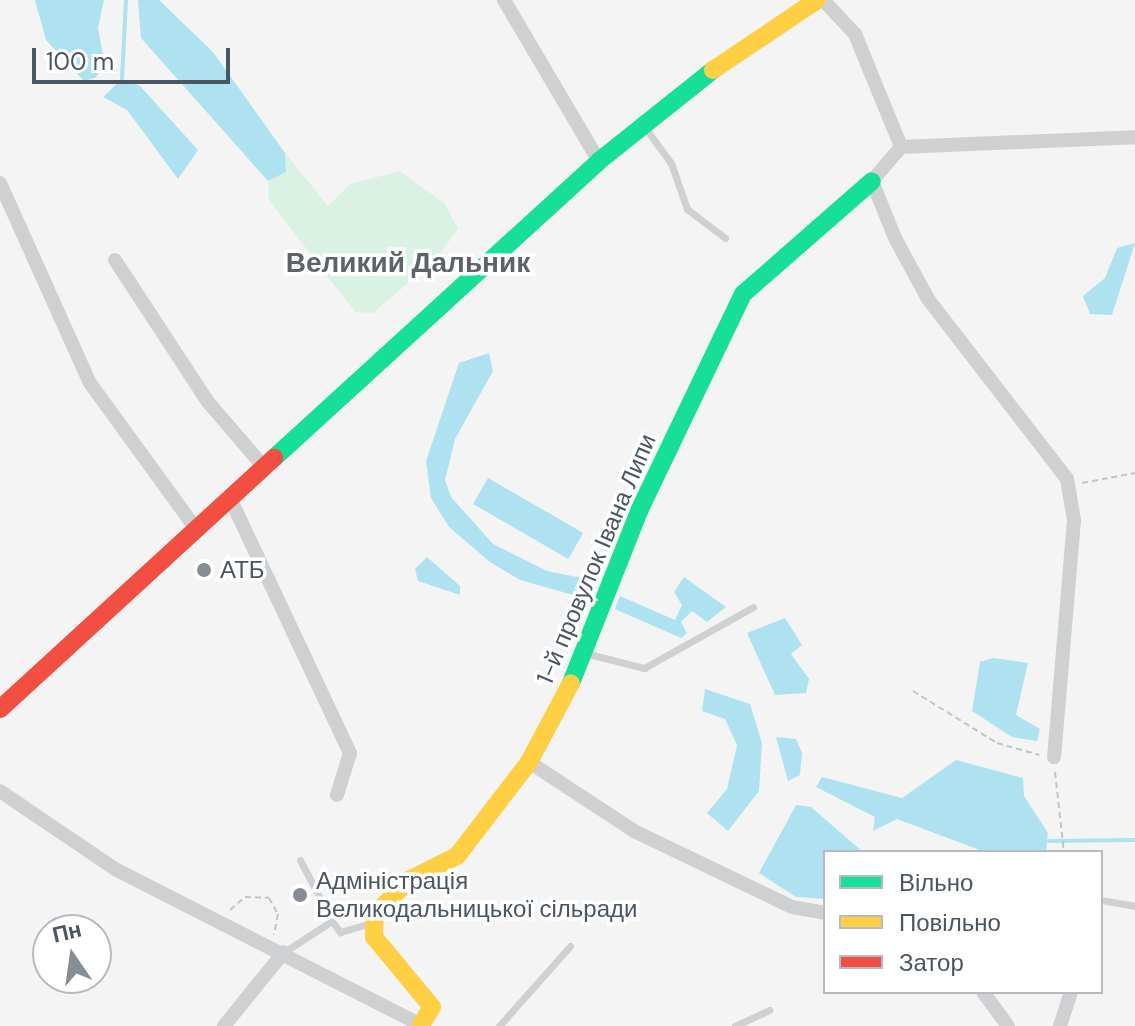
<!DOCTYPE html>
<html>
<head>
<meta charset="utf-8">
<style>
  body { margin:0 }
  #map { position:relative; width:1135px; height:1026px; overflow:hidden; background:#f4f4f4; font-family:"DM Sans",sans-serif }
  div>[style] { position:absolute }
  .green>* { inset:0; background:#d9f2e3 }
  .water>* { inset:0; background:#aee2f0; transform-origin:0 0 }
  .stream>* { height:4px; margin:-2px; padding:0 2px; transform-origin:2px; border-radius:2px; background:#aee2f0 }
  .path>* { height:2px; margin-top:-1px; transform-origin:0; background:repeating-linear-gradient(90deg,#bcc7c4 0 6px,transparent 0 10px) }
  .lane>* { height:7px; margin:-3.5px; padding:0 3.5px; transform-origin:3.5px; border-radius:3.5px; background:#ced0d2 }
  .street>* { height:14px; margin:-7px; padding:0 7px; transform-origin:7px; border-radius:7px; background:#ced0d2 }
  .fast>* { height:18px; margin:-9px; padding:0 9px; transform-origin:9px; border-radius:9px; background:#16e098 }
  .slow>* { height:18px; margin:-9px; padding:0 9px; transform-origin:9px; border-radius:9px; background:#ffcf43 }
  .jam>* { height:18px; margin:-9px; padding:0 9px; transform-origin:9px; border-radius:9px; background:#f24e42 }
  .dots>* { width:22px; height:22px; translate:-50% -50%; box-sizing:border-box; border:4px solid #fff; border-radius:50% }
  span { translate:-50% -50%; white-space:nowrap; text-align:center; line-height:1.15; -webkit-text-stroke:7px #fff; paint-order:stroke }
  .street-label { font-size:24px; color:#4a5661 }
  .poi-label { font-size:24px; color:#4a5661 }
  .left { translate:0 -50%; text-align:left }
  .quarter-label { font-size:28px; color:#5f6368; font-weight:700 }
  .legend { position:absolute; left:823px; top:850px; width:280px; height:144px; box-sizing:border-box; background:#fff; border:2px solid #b7bbc0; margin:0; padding:10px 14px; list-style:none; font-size:24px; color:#4a5661 }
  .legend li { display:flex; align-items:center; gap:16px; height:40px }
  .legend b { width:40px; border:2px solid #b7bbc0 }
  .north { position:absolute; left:32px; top:914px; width:80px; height:80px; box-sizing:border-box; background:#fff; border:2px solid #b7bbc0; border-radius:50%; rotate:347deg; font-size:22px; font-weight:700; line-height:32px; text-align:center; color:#4a5661 }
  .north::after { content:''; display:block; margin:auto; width:28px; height:36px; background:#868d94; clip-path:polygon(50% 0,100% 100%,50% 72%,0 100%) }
  .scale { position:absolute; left:32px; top:48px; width:198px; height:36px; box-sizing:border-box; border:4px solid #4a5661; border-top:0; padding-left:10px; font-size:24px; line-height:28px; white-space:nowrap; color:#4a5661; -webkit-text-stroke:6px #fff; paint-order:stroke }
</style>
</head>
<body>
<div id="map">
  <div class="green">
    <i style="clip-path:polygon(285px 153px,328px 206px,350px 184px,400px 171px,445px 204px,458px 229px,435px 260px,373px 313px,355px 312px,269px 200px,268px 181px,286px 172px)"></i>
  </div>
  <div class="water">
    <i style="clip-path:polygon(35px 0,104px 0,98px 28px,105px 66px,95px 78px,84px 81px,46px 40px)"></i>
    <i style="clip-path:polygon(138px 0,159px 0,213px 52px,285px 153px,286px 172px,268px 181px,141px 38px)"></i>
    <i style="clip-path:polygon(122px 79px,140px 86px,198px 150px,178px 179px,127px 110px,103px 97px)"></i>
    <i style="clip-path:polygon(1135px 243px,1112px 315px,1090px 314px,1083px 296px,1105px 278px,1117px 248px)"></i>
    <i style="clip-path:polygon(489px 353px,493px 371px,455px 439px,445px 480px,451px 497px,493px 544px,547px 571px,592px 580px,594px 591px,584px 598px,520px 580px,490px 562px,449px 527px,431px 498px,426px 461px,459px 363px)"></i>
    <i style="left:488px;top:478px;width:110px;height:30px;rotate:30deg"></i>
    <i style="clip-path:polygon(427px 557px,460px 586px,460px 595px,418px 581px,415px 569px)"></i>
    <i style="clip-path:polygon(684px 577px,726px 607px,707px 622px,692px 611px,681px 622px,687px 633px,681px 638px,615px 609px,620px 596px,675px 620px,682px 605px,674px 592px)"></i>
    <i style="clip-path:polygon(785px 618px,802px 645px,791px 654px,809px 679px,806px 693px,775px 695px,747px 633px)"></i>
    <i style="clip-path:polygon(993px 658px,1028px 663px,1016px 715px,1040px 729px,1037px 741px,1012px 737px,972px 711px,980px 662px)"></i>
    <i style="clip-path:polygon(705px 689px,750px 704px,762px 743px,759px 791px,728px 831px,707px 813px,727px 789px,737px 745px,725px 719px,702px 711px)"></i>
    <i style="clip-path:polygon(776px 737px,796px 739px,802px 753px,800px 775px,788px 781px)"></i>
    <i style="clip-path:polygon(956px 760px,1023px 778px,1024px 796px,1048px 833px,1046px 852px,985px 852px,897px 819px,873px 831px,875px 817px,816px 787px,822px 777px,902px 798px)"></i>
    <i style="clip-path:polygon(796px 805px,811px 807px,863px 852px,825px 852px,825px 899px,796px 897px,759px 873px)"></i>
  </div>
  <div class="stream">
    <i style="left:122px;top:79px;width:79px;rotate:-87.1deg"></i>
    <i style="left:1049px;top:841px;width:86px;rotate:-0.7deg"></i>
  </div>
  <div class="path">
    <i style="left:1082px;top:483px;width:54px;rotate:-10.7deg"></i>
    <i style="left:913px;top:691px;width:99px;rotate:31.8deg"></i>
    <i style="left:997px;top:743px;width:44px;rotate:15.9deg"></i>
    <i style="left:1055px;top:772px;width:81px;rotate:83.6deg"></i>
    <i style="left:230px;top:910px;width:20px;rotate:-41deg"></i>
    <i style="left:245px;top:897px;width:24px;rotate:2deg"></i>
    <i style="left:269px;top:898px;width:18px;rotate:61deg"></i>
    <i style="left:278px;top:914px;width:21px;rotate:101deg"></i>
  </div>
  <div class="lane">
    <i style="left:646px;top:129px;width:42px;rotate:53.7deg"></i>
    <i style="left:671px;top:163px;width:49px;rotate:70.8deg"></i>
    <i style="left:687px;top:209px;width:48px;rotate:37.3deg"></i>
    <i style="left:589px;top:654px;width:57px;rotate:14.3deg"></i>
    <i style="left:644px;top:668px;width:125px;rotate:-29.2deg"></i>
    <i style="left:300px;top:860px;width:69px;rotate:62.3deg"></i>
    <i style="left:1101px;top:900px;width:35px;rotate:10deg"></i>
    <i style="left:284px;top:952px;width:57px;rotate:-32.9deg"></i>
    <i style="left:332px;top:921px;width:14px;rotate:54deg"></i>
    <i style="left:340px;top:932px;width:32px;rotate:-16deg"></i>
    <i style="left:499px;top:1026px;width:107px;rotate:-48.4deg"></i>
    <i style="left:735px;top:1026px;width:38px;rotate:-25deg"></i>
  </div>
  <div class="street">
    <i style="left:504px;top:0;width:187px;rotate:59.5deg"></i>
    <i style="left:823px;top:0;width:47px;rotate:46.7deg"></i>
    <i style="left:855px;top:34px;width:122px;rotate:67.8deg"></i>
    <i style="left:901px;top:147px;width:45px;rotate:130.5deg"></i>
    <i style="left:872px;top:181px;width:61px;rotate:68deg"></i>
    <i style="left:895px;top:238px;width:69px;rotate:61.6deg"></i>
    <i style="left:928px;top:299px;width:227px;rotate:52.3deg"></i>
    <i style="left:1067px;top:479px;width:42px;rotate:80.3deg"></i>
    <i style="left:1074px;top:520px;width:238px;rotate:94.8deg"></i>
    <i style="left:901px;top:147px;width:234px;rotate:-2.4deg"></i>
    <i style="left:0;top:183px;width:219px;rotate:65.8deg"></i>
    <i style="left:90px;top:383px;width:180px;rotate:54deg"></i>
    <i style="left:115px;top:260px;width:170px;rotate:56.8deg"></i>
    <i style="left:208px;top:402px;width:86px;rotate:49.3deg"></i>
    <i style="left:230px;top:498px;width:282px;rotate:64.8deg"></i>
    <i style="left:350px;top:753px;width:44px;rotate:107.2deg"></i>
    <i style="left:529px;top:762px;width:126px;rotate:33.3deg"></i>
    <i style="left:634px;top:831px;width:175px;rotate:25.7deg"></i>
    <i style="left:792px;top:907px;width:34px;rotate:10deg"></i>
    <i style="left:0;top:791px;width:139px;rotate:34.1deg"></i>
    <i style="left:115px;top:869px;width:346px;rotate:27deg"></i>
    <i style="left:983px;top:992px;width:42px;rotate:53.7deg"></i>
    <i style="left:224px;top:1026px;width:95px;rotate:-51deg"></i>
    <i style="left:1060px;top:1026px;width:36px;rotate:-72deg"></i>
  </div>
  <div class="fast">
    <i style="left:274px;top:458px;width:440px;rotate:-42.4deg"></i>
    <i style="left:599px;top:161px;width:146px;rotate:-38.6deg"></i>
    <i style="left:571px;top:683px;width:185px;rotate:-68.4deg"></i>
    <i style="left:639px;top:511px;width:241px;rotate:-64.4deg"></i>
    <i style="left:743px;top:294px;width:171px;rotate:-41.2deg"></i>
  </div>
  <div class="slow">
    <i style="left:713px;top:70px;width:125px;rotate:-33.9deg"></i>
    <i style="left:421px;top:1025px;width:21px;rotate:-59deg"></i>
    <i style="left:432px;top:1007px;width:91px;rotate:-129.6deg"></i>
    <i style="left:374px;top:937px;width:23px;rotate:-88deg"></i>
    <i style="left:375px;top:914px;width:48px;rotate:-45deg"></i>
    <i style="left:409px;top:880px;width:54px;rotate:-26.6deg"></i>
    <i style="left:457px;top:856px;width:118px;rotate:-52.5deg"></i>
    <i style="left:529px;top:762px;width:89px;rotate:-62deg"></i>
  </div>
  <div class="jam">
    <i style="left:0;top:709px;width:372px;rotate:-42.5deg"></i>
  </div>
  <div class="dots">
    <i style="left:204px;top:570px;background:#868d94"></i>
    <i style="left:300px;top:895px;background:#868d94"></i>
  </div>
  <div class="street-label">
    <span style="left:596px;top:559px;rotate:-67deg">1-й провулок Івана Липи</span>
  </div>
  <div class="poi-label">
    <span class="left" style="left:220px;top:570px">АТБ</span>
    <span class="left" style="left:316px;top:895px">Адміністрація<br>Великодальницької сільради</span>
  </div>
  <div class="quarter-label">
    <span style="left:408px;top:263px">Великий Дальник</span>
  </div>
  <ul class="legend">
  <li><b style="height:10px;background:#16e098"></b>Вільно</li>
  <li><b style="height:10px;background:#ffcf43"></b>Повільно</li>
  <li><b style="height:10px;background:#f24e42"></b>Затор</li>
  </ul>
  <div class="north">Пн</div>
  <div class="scale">100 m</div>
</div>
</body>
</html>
